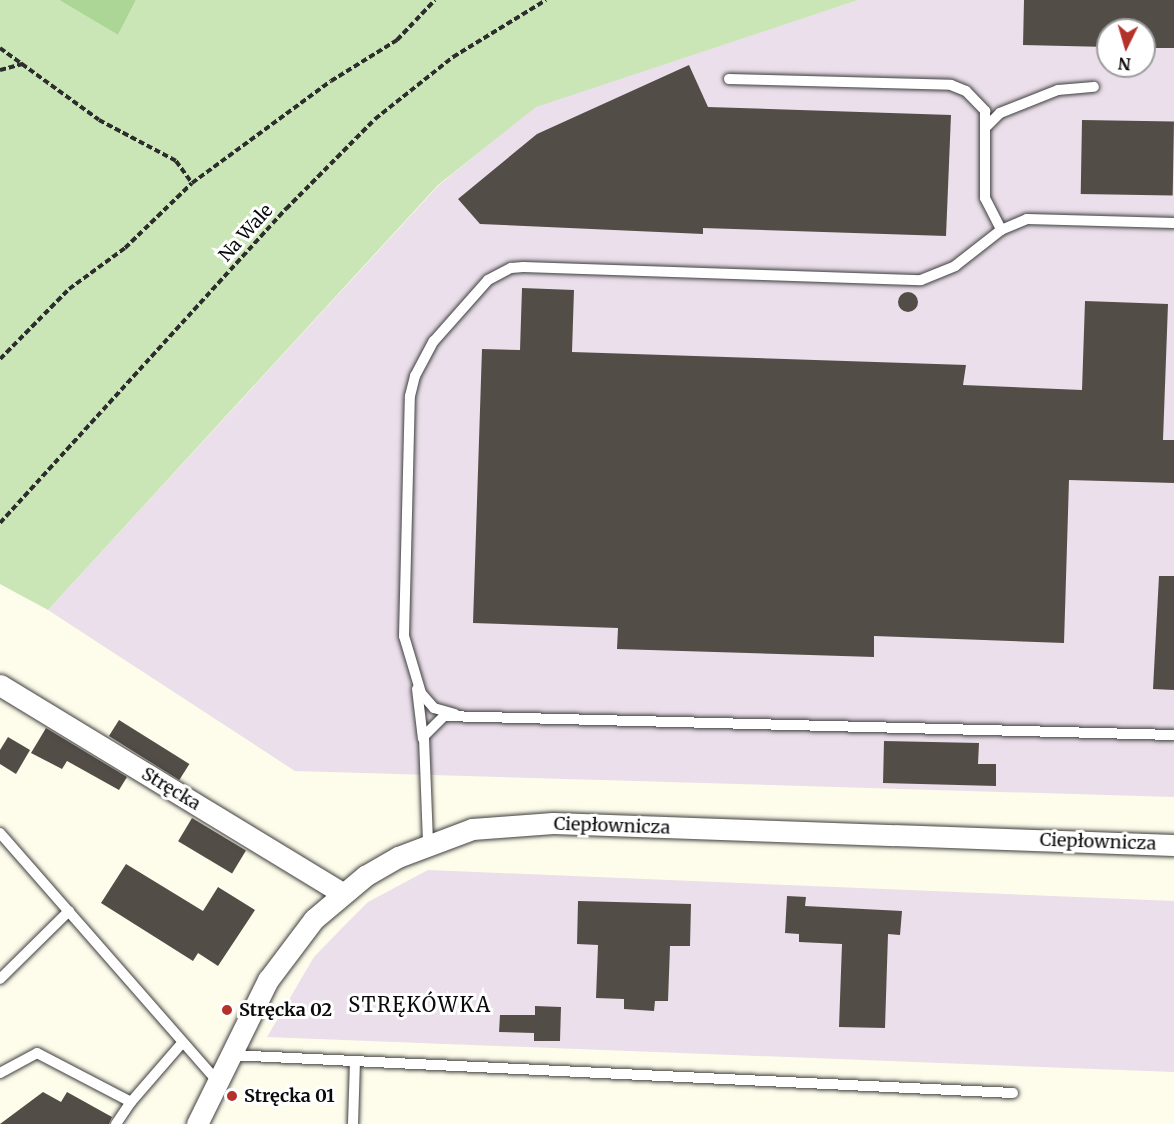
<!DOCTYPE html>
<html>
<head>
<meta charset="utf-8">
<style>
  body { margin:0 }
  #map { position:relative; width:1174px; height:1124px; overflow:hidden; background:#fefcea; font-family:Merriweather,serif }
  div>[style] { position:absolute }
  .industrial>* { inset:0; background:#eadfea }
  .green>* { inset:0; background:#cae6b6 }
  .forest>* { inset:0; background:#acd696 }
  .building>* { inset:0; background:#534d48; transform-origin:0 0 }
  .round { border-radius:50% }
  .path>* { height:4px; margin-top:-2px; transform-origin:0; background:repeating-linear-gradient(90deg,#2d2d2d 0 6px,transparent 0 9px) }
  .roads { filter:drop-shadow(0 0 2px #3e3e3e) drop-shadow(0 0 2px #3e3e3e) }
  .service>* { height:10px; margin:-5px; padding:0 5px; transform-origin:5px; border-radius:5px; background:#fff }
  .minor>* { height:21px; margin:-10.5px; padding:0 10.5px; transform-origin:10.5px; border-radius:10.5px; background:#fff }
  .dots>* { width:16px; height:16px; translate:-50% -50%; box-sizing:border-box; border:3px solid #fff; border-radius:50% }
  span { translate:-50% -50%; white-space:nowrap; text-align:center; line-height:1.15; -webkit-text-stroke:6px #fff; paint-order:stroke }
  .street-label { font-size:18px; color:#0b0b0b }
  .poi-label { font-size:18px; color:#0b0b0b; font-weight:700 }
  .left { translate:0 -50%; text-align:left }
  .neighbourhood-label { font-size:20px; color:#0b0b0b; letter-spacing:1.5px }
  .north { position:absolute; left:1096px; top:18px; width:60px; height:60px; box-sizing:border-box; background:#fff; border:2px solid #9d9d9d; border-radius:50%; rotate:185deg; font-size:16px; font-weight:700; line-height:24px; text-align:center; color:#0b0b0b }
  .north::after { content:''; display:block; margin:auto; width:21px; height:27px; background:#b4322a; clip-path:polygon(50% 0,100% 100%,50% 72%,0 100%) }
</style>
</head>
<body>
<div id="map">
  <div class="industrial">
    <i style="clip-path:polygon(evenodd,858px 0,1174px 0,1174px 797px,295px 771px,48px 610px,439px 185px,536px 106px,858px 0,1108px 30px,1144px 30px,1144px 66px,1108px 66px,1108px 30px)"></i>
    <i style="clip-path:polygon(428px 870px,1174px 901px,1174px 1072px,267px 1037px,314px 957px,343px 927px,368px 902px)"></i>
  </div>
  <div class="green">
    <i style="clip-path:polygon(0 0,59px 0,118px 35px,136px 0,858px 0,536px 107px,438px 185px,48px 610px,0 584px)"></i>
  </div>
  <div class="forest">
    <i style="clip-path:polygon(59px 0,136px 0,118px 35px)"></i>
  </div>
  <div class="building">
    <i style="clip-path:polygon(1024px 0,1174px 0,1174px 48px,1144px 48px,1144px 30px,1108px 30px,1108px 47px,1023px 45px)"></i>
    <i style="clip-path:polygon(689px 65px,708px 107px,951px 115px,946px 236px,703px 228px,703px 234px,480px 224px,458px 199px,537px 134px)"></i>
    <i style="left:1082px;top:120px;width:92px;height:74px;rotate:1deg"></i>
    <i style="clip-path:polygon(522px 288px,574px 290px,572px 352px,966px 365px,963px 385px,1082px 390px,1085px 301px,1168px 304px,1163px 440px,1174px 440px,1174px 483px,1069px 480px,1064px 643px,874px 636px,874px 657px,617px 649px,618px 628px,473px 623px,482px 349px,520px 350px)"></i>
    <i class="round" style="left:898px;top:292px;width:20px;height:20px"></i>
    <i style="clip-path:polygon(1159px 576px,1174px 576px,1174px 690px,1153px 689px)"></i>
    <i style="left:119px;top:720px;width:83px;height:19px;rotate:32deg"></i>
    <i style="clip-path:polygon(46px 728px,127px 777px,119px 790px,67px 761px,62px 769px,31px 753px)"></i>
    <i style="clip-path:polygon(8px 737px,30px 750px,16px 774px,0 764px,0 750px)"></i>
    <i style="clip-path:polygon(884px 741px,979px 743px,978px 764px,996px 764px,996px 786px,883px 783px)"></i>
    <i style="left:192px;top:818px;width:63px;height:27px;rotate:31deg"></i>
    <i style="clip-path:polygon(126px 864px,203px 911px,218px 887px,255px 910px,218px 966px,198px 953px,193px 961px,101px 903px)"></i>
    <i style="clip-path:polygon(787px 896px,806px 897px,805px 906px,902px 911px,900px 935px,888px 934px,885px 1028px,839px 1027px,842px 944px,799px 942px,799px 934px,785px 933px)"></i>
    <i style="clip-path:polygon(578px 901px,691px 904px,690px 946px,670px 946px,668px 1001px,655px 1001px,654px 1011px,624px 1009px,624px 999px,596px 998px,598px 945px,577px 944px)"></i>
    <i style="clip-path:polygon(535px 1006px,561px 1007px,560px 1041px,534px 1041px,534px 1033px,499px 1032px,500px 1015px,535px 1015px)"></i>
    <i style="clip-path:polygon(43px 1092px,61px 1102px,67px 1092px,112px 1117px,109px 1124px,0 1124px)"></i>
  </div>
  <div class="path">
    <i style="left:0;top:48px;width:122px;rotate:36deg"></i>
    <i style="left:99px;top:120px;width:87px;rotate:28deg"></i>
    <i style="left:176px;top:161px;width:27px;rotate:54deg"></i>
    <i style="left:0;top:70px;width:24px;rotate:-15deg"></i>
    <i style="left:0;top:359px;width:98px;rotate:-45.4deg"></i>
    <i style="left:69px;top:289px;width:69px;rotate:-36.2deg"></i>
    <i style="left:125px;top:248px;width:93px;rotate:-44.1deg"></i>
    <i style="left:192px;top:183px;width:172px;rotate:-36.3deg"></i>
    <i style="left:331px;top:81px;width:78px;rotate:-31.8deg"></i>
    <i style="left:397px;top:40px;width:55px;rotate:-46.5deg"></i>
    <i style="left:0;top:523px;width:425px;rotate:-47.7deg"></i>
    <i style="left:286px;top:209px;width:127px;rotate:-45.3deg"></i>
    <i style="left:375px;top:119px;width:100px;rotate:-38.5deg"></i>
    <i style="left:453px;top:57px;width:109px;rotate:-31.5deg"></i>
  </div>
  <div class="roads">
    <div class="service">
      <i style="left:729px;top:79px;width:222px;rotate:1.5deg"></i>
      <i style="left:951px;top:85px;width:16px;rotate:22deg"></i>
      <i style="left:966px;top:91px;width:28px;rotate:46deg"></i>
      <i style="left:985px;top:111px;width:87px;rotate:90deg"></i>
      <i style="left:985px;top:198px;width:36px;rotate:63deg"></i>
      <i style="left:987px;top:126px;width:18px;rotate:-45deg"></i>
      <i style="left:1000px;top:113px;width:62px;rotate:-21.6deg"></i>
      <i style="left:1058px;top:90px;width:36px;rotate:-5deg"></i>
      <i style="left:417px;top:689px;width:50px;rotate:83.2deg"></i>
      <i style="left:455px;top:714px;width:22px;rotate:-164deg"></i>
      <i style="left:434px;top:708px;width:20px;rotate:-131deg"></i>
      <i style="left:421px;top:693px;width:59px;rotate:-106.6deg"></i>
      <i style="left:404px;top:636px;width:240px;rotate:-88.6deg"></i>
      <i style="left:410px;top:396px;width:21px;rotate:-76deg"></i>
      <i style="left:415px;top:376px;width:40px;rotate:-62deg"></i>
      <i style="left:434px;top:341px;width:81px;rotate:-48.5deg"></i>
      <i style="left:488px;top:280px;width:26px;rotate:-28deg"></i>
      <i style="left:511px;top:268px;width:12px;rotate:-5deg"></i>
      <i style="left:523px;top:267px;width:398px;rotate:1.9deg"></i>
      <i style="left:921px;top:280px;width:37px;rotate:-22deg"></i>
      <i style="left:955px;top:266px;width:58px;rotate:-38deg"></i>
      <i style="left:1001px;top:230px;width:28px;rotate:-23deg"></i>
      <i style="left:1027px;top:219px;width:147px;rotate:1.6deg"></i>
      <i style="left:0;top:833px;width:330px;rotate:48.8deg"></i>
      <i style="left:428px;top:842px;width:106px;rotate:-92.2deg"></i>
      <i style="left:424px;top:736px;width:28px;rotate:-45deg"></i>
      <i style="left:444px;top:716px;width:730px;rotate:1.49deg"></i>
      <i style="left:0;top:979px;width:97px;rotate:-44.6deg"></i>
      <i style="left:230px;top:1055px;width:784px;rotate:2.78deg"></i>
      <i style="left:0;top:1073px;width:42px;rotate:-28.4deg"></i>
      <i style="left:37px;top:1053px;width:106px;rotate:27.5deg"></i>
      <i style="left:131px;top:1102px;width:79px;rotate:-49.1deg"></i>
      <i style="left:116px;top:1124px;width:27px;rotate:-56deg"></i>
      <i style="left:353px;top:1124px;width:63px;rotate:-88.2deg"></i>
    </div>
    <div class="minor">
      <i style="left:0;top:685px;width:400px;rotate:31.3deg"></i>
      <i style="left:197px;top:1124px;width:161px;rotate:-63.8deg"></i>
      <i style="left:268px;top:980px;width:76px;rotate:-53deg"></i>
      <i style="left:314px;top:919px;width:67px;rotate:-40.1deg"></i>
      <i style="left:365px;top:876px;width:38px;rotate:-30deg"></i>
      <i style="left:398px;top:857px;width:79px;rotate:-20.7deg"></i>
      <i style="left:472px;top:829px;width:81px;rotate:-4.2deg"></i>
      <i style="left:553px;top:823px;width:621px;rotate:2.03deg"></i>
    </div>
  </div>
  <div class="dots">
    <i style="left:227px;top:1010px;background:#b4322a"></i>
    <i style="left:232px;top:1096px;background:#b4322a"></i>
  </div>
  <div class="street-label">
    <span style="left:246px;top:233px;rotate:-48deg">Na Wale</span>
    <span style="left:171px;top:789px;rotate:31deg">Stręcka</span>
    <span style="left:612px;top:826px;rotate:2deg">Ciepłownicza</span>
    <span style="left:1098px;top:842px;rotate:2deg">Ciepłownicza</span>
  </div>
  <div class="poi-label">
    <span class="left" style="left:239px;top:1010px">Stręcka 02</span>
    <span class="left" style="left:244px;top:1096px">Stręcka 01</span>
  </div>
  <div class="neighbourhood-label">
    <span style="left:420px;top:1004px">STRĘKÓWKA</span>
  </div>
  <div class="north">N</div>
</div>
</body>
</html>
